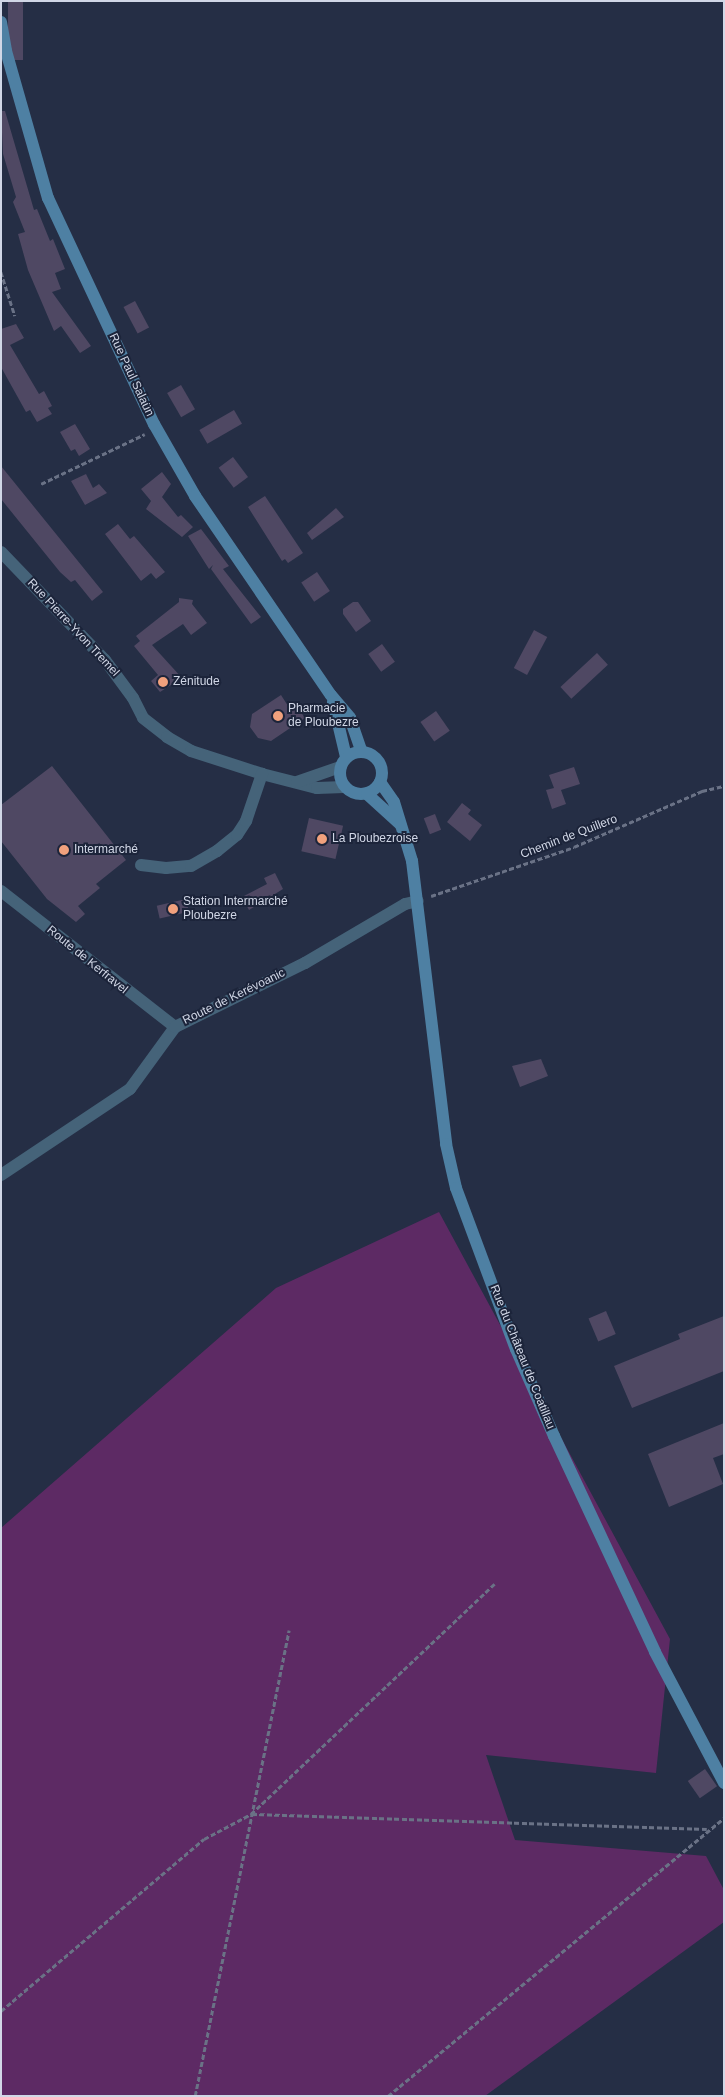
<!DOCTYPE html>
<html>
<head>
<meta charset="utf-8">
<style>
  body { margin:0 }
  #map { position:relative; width:725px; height:2097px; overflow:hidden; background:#252e45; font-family:Arial,sans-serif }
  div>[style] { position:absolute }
  .green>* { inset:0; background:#5d2a64 }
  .building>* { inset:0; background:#4f4863; transform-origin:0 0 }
  .path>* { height:2.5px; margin-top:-1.25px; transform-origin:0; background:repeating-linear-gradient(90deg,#6a7286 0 5px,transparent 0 7.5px) }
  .street>* { height:12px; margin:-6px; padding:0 6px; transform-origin:6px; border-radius:6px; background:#456379 }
  .secondary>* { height:12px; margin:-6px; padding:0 6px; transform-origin:6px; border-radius:6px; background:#4e80a3 }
  .secondary>.ring { margin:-6px; padding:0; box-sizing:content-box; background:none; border:12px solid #4e80a3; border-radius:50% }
  .dots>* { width:14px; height:14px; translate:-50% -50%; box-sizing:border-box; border:2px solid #1c243a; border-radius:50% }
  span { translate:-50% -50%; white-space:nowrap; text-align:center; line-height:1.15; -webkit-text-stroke:4px #1c243a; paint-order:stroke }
  .street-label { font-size:12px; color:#d1d7e6 }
  .poi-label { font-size:12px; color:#d1d7e6 }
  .left { translate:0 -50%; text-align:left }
  .frame { position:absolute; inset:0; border:2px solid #d1d7e6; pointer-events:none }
</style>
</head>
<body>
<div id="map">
  <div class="green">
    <i style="clip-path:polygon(439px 1212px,670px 1639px,656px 1773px,486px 1755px,515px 1840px,706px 1856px,724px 1890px,724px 1922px,485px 2096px,1px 2096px,1px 1528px,276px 1288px)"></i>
  </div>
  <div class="building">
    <i style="left:8px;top:1px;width:15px;height:59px"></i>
    <i style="clip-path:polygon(1px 111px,5px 111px,34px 210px,37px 209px,50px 241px,53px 239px,65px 269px,55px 273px,61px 289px,52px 292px,91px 346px,80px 353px,61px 326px,54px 331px,28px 270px,18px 234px,25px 232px,13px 202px,16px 197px,3px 154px)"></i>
    <i style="left:135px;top:301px;width:30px;height:13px;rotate:62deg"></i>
    <i style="clip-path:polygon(16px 324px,24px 338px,10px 345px,39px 394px,44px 391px,52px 406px,48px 408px,52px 414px,37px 422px,30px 410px,26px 412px,1px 367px,1px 329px)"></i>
    <i style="left:181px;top:385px;width:28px;height:16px;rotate:60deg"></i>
    <i style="left:234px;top:410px;width:16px;height:40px;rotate:60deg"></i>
    <i style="clip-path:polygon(75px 424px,90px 449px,79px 456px,75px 449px,71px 451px,60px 432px)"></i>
    <i style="left:233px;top:457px;width:25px;height:18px;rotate:53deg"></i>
    <i style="clip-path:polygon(1px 466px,103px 592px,92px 601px,75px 580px,71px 582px,60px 572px,1px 499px)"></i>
    <i style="clip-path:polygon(162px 472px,171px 484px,162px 497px,178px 517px,181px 515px,193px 527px,182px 537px,146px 509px,151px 501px,141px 489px)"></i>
    <i style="clip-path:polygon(86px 474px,93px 488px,99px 484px,107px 493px,85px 505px,71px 481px)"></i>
    <i style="clip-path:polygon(265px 496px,303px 553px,288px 563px,285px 559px,282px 561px,248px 507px)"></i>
    <i style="clip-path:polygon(336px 508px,344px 517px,312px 540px,307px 533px)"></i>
    <i style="clip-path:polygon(118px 524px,130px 539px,134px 536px,165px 572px,156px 579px,151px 573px,141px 581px,105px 534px)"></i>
    <i style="clip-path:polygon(201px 529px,229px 566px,223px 569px,261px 617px,251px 624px,211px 569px,213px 565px,209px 569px,188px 536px)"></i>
    <i style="left:317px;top:572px;width:23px;height:19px;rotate:56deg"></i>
    <i style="clip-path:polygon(179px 598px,193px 600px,192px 604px,207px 623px,191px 635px,183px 624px,152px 645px,182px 678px,160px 692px,151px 681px,158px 675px,134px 646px,140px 641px,136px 636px,179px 602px)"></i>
    <i style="clip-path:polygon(353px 602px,358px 602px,371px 621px,356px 632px,343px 614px,343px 609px)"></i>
    <i style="left:534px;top:630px;width:15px;height:43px;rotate:28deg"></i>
    <i style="left:382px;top:644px;width:22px;height:17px;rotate:54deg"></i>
    <i style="left:597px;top:653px;width:16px;height:50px;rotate:47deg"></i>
    <i style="clip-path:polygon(281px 695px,290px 709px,296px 705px,305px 718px,271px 741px,258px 738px,250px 727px,252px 714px)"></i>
    <i style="left:436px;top:711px;width:24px;height:19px;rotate:55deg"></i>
    <i style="clip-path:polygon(52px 766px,126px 860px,96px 884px,100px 888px,78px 906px,85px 914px,76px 922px,47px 899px,1px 841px,1px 805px)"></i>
    <i style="clip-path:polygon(574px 767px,580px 784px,561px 790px,566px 804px,552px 809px,546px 790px,554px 788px,549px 775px)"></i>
    <i style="clip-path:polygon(462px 803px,471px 810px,468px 814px,482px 825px,470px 841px,447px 822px)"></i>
    <i style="left:435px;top:814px;width:17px;height:12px;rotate:69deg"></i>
    <i style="left:309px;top:818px;width:35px;height:34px;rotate:13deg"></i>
    <i style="clip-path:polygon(275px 873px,283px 889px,249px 910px,242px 897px,267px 884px,264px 878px)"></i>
    <i style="left:186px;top:899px;width:13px;height:30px;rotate:77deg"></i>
    <i style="clip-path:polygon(541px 1059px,548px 1076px,520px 1087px,512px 1066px)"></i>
    <i style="left:606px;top:1311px;width:25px;height:19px;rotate:67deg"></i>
    <i style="clip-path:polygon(724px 1316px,724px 1371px,632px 1408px,614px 1366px,680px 1339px,678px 1334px)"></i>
    <i style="clip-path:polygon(724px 1423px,724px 1454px,713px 1458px,723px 1484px,669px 1507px,648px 1454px)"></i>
    <i style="left:705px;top:1769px;width:21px;height:21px;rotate:55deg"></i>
  </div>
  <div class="path">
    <i style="left:1px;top:272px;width:46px;rotate:72.3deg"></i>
    <i style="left:41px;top:484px;width:115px;rotate:-25.7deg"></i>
    <i style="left:431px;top:896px;width:151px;rotate:-18.9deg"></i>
    <i style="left:574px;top:847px;width:140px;rotate:-23.6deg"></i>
    <i style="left:702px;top:791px;width:23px;rotate:-13deg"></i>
    <i style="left:252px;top:1814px;width:455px;rotate:1.9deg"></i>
    <i style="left:1px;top:2011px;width:266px;rotate:-40.3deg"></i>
    <i style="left:204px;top:1839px;width:53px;rotate:-28deg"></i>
    <i style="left:251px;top:1814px;width:335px;rotate:-43.4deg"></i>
    <i style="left:195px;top:2096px;width:475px;rotate:-78.6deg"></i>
    <i style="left:388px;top:2096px;width:436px;rotate:-39.6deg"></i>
  </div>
  <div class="street">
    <i style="left:1px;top:552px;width:150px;rotate:46.1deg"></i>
    <i style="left:105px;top:660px;width:47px;rotate:53.6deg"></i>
    <i style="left:133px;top:698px;width:22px;rotate:63deg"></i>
    <i style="left:143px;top:718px;width:31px;rotate:38deg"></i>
    <i style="left:167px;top:737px;width:28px;rotate:30deg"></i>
    <i style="left:191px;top:751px;width:75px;rotate:17.9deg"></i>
    <i style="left:262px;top:774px;width:57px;rotate:14.3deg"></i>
    <i style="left:317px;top:788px;width:27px;rotate:-2deg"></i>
    <i style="left:297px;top:782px;width:46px;rotate:-19.2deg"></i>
    <i style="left:141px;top:865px;width:25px;rotate:7deg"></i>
    <i style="left:166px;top:868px;width:25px;rotate:-5deg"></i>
    <i style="left:191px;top:866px;width:30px;rotate:-30deg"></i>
    <i style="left:217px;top:851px;width:26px;rotate:-39deg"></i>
    <i style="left:237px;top:835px;width:17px;rotate:-57deg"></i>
    <i style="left:246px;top:821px;width:50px;rotate:-71.2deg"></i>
    <i style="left:1px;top:891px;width:221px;rotate:38deg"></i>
    <i style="left:1px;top:1175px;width:155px;rotate:-33.7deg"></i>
    <i style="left:130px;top:1089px;width:77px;rotate:-54deg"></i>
    <i style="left:175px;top:1027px;width:145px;rotate:-26.2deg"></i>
    <i style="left:305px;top:963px;width:116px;rotate:-30.5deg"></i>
    <i style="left:405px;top:904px;width:13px;rotate:-13deg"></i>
  </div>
  <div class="secondary">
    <i style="left:1px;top:22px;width:29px;rotate:80deg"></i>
    <i style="left:6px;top:51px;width:153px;rotate:74.1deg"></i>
    <i style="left:48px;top:198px;width:250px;rotate:64.9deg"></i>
    <i style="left:154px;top:424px;width:83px;rotate:60.3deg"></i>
    <i style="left:195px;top:496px;width:241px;rotate:55.7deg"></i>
    <i style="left:331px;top:695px;width:30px;rotate:50deg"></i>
    <i style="left:350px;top:718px;width:36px;rotate:71deg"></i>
    <i style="left:333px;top:702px;width:57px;rotate:76.7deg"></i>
    <i class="ring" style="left:340px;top:752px;width:30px;height:30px"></i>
    <i style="left:380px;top:782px;width:24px;rotate:55deg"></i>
    <i style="left:394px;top:802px;width:62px;rotate:73deg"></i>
    <i style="left:412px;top:861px;width:285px;rotate:83.1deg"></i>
    <i style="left:446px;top:1144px;width:45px;rotate:77.2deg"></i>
    <i style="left:456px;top:1188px;width:172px;rotate:69.6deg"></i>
    <i style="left:516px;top:1349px;width:95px;rotate:66.4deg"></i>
    <i style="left:554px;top:1436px;width:238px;rotate:64.9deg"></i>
    <i style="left:655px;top:1652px;width:148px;rotate:62.2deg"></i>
    <i style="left:367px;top:794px;width:45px;rotate:42.3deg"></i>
  </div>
  <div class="dots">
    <i style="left:163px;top:682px;background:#f1a17d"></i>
    <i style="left:278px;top:716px;background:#f1a17d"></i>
    <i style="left:322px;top:839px;background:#f1a17d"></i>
    <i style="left:64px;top:850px;background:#f1a17d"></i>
    <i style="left:173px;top:909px;background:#f1a17d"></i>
  </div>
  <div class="street-label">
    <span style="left:131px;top:375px;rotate:65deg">Rue Paul Salaün</span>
    <span style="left:73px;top:628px;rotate:47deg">Rue Pierre-Yvon Tremel</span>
    <span style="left:569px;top:837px;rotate:-21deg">Chemin de Quillero</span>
    <span style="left:87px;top:960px;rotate:39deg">Route de Kerfravel</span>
    <span style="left:234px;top:997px;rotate:-26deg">Route de Kerévoanic</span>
    <span style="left:522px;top:1357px;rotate:68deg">Rue du Château de Coatillau</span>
  </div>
  <div class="poi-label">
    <span class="left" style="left:173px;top:682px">Zénitude</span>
    <span class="left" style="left:288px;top:716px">Pharmacie<br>de Ploubezre</span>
    <span class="left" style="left:332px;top:839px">La Ploubezroise</span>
    <span class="left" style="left:74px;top:850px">Intermarché</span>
    <span class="left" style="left:183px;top:909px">Station Intermarché<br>Ploubezre</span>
  </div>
  <div class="frame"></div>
</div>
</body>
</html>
